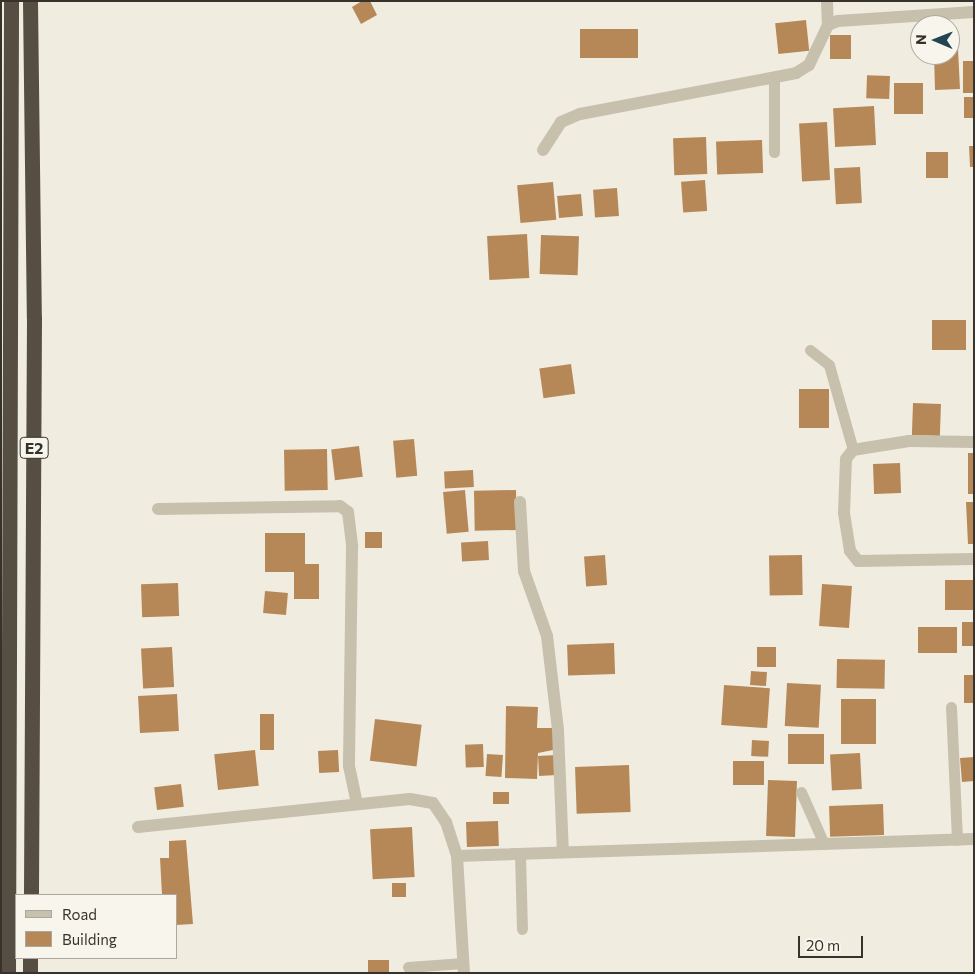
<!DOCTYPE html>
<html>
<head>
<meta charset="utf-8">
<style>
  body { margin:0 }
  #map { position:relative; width:975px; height:974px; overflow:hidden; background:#f0ede0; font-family:Commissioner,sans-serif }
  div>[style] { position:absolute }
  .building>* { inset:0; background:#b78857; transform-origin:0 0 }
  .service>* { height:11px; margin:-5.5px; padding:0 5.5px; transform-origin:5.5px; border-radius:5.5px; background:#c7c0ad }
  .minor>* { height:12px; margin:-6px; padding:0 6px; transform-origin:6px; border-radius:6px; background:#c7c0ad }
  .motorway>* { height:15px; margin:-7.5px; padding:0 7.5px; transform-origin:7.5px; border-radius:7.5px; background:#564e43 }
  span { translate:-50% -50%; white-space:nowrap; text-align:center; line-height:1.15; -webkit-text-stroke:4.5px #f8f6ec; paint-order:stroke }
  .shield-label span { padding:1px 4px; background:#f8f6ec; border:1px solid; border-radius:4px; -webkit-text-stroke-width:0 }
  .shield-label { font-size:16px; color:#37322b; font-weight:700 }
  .frame { position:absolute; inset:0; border:2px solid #37322b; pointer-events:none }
  .legend { position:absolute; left:15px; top:894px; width:162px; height:65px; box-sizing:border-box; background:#f8f6ec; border:1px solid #aba89f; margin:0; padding:6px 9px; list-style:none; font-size:15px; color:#37322b }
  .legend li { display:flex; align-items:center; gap:10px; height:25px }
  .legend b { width:25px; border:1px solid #aba89f }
  .north { position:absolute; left:910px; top:15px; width:50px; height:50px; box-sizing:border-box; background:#f8f6ec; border:1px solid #aba89f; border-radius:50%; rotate:271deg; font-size:14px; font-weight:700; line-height:20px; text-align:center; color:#37322b }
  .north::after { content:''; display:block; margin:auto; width:18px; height:22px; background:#254453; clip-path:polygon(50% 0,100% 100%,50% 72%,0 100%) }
  .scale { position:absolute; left:798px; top:936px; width:65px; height:22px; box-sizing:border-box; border:2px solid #37322b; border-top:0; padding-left:6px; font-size:15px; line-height:18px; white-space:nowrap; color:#37322b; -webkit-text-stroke:4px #f8f6ec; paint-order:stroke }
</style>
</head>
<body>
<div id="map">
  <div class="building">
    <i style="clip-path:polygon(362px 1px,370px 1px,377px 15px,361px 24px,352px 7px)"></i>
    <i style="left:806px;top:20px;width:31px;height:31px;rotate:84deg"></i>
    <i style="left:580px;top:29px;width:58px;height:29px"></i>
    <i style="left:830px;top:35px;width:21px;height:24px"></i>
    <i style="clip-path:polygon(950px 49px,958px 49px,960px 89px,935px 90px,934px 55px,950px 55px)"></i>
    <i style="left:963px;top:61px;width:11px;height:32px"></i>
    <i style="left:890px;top:76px;width:23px;height:23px;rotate:92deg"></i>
    <i style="left:894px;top:83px;width:29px;height:31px"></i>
    <i style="left:964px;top:97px;width:10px;height:21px"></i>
    <i style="left:874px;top:106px;width:39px;height:41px;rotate:87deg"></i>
    <i style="left:827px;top:122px;width:58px;height:28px;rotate:87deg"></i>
    <i style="left:706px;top:137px;width:37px;height:33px;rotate:88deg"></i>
    <i style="left:762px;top:140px;width:33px;height:46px;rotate:88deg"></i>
    <i style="clip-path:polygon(969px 146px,974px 146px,974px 167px,970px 167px)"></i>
    <i style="left:926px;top:152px;width:22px;height:26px"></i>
    <i style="left:860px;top:167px;width:36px;height:26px;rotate:87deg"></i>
    <i style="left:705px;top:180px;width:31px;height:24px;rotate:86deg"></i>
    <i style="left:553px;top:182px;width:38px;height:36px;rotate:85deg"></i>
    <i style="left:617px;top:188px;width:28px;height:24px;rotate:86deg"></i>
    <i style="left:581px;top:194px;width:22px;height:24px;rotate:85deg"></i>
    <i style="left:527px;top:234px;width:44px;height:40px;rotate:87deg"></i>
    <i style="left:541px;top:235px;width:38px;height:39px;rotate:2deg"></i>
    <i style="left:932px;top:320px;width:34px;height:30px"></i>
    <i style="left:571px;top:364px;width:30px;height:32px;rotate:82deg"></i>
    <i style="left:799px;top:389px;width:30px;height:39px"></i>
    <i style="left:913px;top:403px;width:28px;height:32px;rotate:2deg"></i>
    <i style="left:414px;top:439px;width:37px;height:21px;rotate:85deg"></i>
    <i style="left:359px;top:446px;width:31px;height:28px;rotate:83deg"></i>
    <i style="left:327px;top:449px;width:41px;height:43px;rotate:89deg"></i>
    <i style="left:968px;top:453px;width:6px;height:41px"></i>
    <i style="left:900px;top:463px;width:30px;height:27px;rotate:88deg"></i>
    <i style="left:473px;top:470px;width:17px;height:29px;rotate:87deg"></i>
    <i style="left:465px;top:490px;width:42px;height:22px;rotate:85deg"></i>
    <i style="left:516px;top:490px;width:40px;height:42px;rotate:89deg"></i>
    <i style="clip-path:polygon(966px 502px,974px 502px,974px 544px,968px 544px)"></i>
    <i style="left:365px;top:532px;width:17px;height:16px"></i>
    <i style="clip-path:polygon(265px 533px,305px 533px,305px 564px,319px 564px,319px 599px,294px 599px,294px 572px,265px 572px)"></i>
    <i style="left:488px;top:541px;width:19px;height:27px;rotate:87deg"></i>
    <i style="left:605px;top:555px;width:30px;height:21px;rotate:86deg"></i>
    <i style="left:802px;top:555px;width:40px;height:33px;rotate:89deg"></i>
    <i style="left:974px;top:580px;width:30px;height:29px;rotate:90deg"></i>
    <i style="left:178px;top:583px;width:33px;height:37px;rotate:88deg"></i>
    <i style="left:822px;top:584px;width:30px;height:42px;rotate:4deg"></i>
    <i style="left:265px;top:591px;width:23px;height:22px;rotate:5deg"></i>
    <i style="left:974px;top:622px;width:24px;height:12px;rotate:90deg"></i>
    <i style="left:918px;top:627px;width:39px;height:26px"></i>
    <i style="left:614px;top:643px;width:31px;height:47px;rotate:88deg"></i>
    <i style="left:172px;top:647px;width:40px;height:31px;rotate:87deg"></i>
    <i style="left:757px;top:647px;width:19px;height:20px"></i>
    <i style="left:837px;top:659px;width:48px;height:29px;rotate:1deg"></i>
    <i style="left:751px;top:671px;width:16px;height:14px;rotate:4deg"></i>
    <i style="left:964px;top:675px;width:10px;height:28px"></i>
    <i style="left:787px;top:683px;width:34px;height:43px;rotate:3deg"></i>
    <i style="left:724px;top:685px;width:46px;height:40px;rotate:4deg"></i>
    <i style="left:177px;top:694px;width:37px;height:39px;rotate:87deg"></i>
    <i style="left:841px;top:699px;width:35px;height:45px"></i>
    <i style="clip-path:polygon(506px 706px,538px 707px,537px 728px,553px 728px,553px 750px,538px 753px,537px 779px,505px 778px)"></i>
    <i style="left:260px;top:714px;width:14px;height:36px"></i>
    <i style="left:375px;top:719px;width:47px;height:42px;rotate:7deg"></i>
    <i style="left:788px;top:734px;width:36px;height:30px"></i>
    <i style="left:752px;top:740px;width:17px;height:16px;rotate:3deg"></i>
    <i style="left:483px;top:744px;width:23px;height:18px;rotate:88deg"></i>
    <i style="left:255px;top:750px;width:36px;height:41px;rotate:84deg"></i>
    <i style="left:338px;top:750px;width:22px;height:20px;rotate:87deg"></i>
    <i style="left:860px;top:753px;width:36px;height:30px;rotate:87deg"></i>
    <i style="left:487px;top:754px;width:16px;height:22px;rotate:4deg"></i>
    <i style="left:556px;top:755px;width:20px;height:18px;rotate:87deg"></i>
    <i style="clip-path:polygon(974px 757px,974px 781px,962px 782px,960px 758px)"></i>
    <i style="left:733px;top:761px;width:31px;height:24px"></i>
    <i style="left:629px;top:765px;width:47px;height:54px;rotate:88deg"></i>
    <i style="left:768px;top:780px;width:29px;height:56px;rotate:2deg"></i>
    <i style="left:181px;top:784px;width:23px;height:27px;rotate:83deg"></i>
    <i style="left:509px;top:792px;width:12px;height:16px;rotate:90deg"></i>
    <i style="left:883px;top:804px;width:31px;height:54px;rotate:88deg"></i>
    <i style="left:498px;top:821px;width:25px;height:32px;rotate:88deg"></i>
    <i style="left:412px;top:827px;width:50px;height:42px;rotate:87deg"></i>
    <i style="clip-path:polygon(186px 840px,193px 924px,176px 925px,176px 895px,162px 895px,160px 858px,169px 858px,169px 841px)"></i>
    <i style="left:392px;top:883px;width:14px;height:14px"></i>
    <i style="left:368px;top:960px;width:21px;height:13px"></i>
  </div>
  <div class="service">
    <i style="left:774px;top:152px;width:73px;rotate:-90deg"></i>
    <i style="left:810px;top:350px;width:24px;rotate:38deg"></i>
    <i style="left:829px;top:365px;width:88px;rotate:74.2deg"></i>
    <i style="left:951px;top:707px;width:133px;rotate:87.4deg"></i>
    <i style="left:801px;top:792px;width:57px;rotate:66.1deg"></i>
    <i style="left:520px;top:854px;width:75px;rotate:88.5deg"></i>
    <i style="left:408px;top:967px;width:55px;rotate:-4.2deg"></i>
  </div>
  <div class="minor">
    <i style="left:827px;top:1px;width:24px;rotate:88deg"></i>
    <i style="left:543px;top:150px;width:33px;rotate:-57deg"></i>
    <i style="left:561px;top:122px;width:21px;rotate:-23deg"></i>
    <i style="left:580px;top:114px;width:220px;rotate:-10.7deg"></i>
    <i style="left:796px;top:73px;width:15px;rotate:-32deg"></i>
    <i style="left:809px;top:65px;width:44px;rotate:-64.6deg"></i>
    <i style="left:828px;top:25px;width:11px;rotate:-22deg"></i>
    <i style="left:838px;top:21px;width:136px;rotate:-3.8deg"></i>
    <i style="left:974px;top:442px;width:65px;rotate:-179.1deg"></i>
    <i style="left:909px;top:441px;width:57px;rotate:170.9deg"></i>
    <i style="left:853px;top:450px;width:11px;rotate:128deg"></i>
    <i style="left:846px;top:459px;width:54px;rotate:92.1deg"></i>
    <i style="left:844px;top:513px;width:38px;rotate:81deg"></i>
    <i style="left:850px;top:551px;width:13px;rotate:51deg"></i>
    <i style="left:858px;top:561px;width:116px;rotate:-1deg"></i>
    <i style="left:520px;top:502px;width:69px;rotate:86.7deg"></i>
    <i style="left:524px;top:571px;width:69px;rotate:70.5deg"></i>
    <i style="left:547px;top:636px;width:95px;rotate:83.3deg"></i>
    <i style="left:558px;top:730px;width:122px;rotate:87.7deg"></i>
    <i style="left:158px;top:509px;width:182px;rotate:-0.9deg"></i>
    <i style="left:340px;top:506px;width:10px;rotate:37deg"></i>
    <i style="left:348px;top:512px;width:35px;rotate:83deg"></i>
    <i style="left:352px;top:547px;width:219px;rotate:90.8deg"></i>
    <i style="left:349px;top:766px;width:39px;rotate:78deg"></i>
    <i style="left:138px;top:827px;width:273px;rotate:-5.9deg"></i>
    <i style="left:410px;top:799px;width:23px;rotate:10deg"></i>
    <i style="left:433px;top:803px;width:23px;rotate:56deg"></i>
    <i style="left:446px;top:822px;width:36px;rotate:72deg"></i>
    <i style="left:457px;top:856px;width:517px;rotate:-1.88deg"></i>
    <i style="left:457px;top:856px;width:117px;rotate:86.6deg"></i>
  </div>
  <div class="motorway">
    <i style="left:30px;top:1px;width:317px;rotate:89.3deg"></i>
    <i style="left:34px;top:318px;width:577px;rotate:90.3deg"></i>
    <i style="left:8px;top:973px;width:972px;rotate:-89.82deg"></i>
    <i style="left:30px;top:973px;width:15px;rotate:-90deg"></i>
  </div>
  <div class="shield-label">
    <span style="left:34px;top:448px">E2</span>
  </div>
  <div class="frame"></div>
  <ul class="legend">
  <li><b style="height:6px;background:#c7c0ad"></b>Road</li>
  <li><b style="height:14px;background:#b78857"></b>Building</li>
  </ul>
  <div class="north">N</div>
  <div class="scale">20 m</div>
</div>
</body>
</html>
